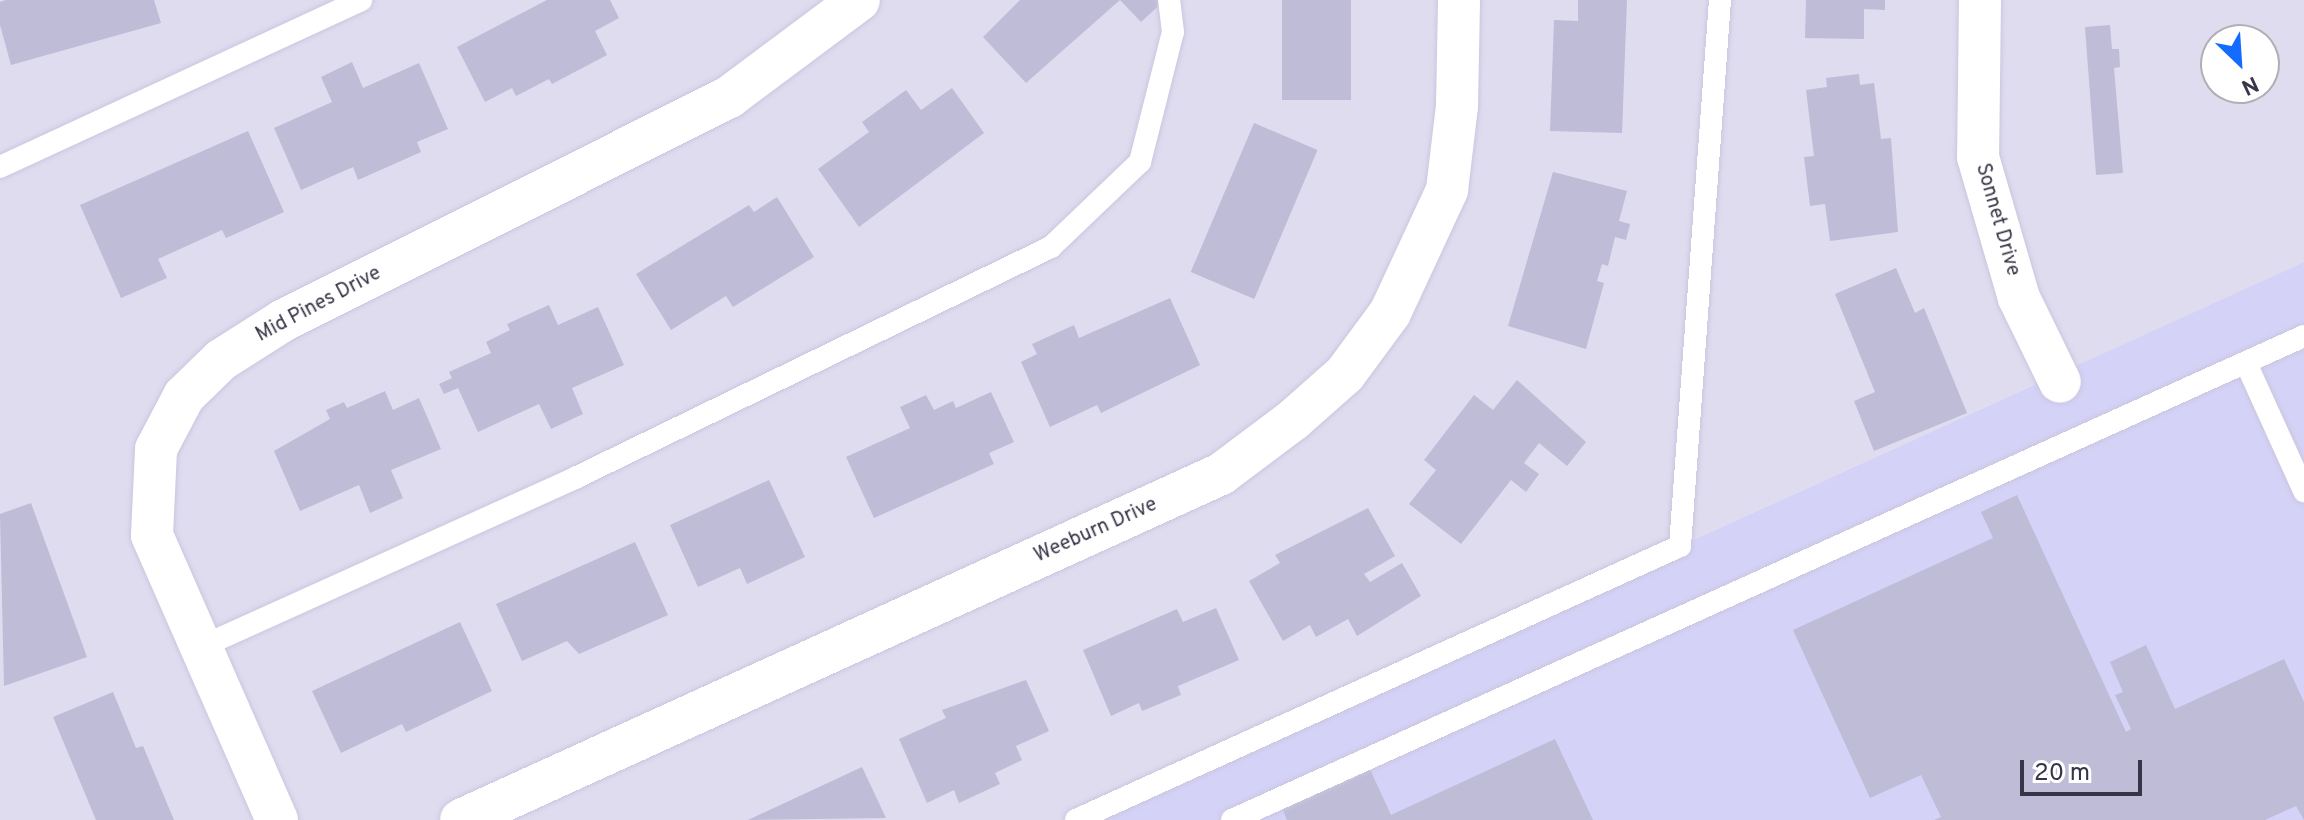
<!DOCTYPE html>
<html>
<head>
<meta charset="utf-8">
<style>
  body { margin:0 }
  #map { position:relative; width:2304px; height:820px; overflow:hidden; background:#eae7f4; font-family:Overpass,sans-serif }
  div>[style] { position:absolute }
  .residential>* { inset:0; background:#dfdcf0 }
  .commercial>* { inset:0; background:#d4d2f7 }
  .building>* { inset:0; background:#bebcd7; transform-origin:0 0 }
  .roads { filter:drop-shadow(0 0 2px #cac6de) drop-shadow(0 0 2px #cac6de) }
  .service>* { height:22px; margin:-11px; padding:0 11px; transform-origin:11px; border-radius:11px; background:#fff }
  .minor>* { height:42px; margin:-21px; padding:0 21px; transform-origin:21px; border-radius:21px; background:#fff }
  span { translate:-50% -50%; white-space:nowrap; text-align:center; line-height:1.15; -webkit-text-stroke:8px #fff; paint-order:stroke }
  .street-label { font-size:20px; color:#373648 }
  .north { position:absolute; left:2200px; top:24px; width:80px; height:80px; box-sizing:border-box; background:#fff; border:2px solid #afafb6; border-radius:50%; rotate:155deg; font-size:22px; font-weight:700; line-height:32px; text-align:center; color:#373648 }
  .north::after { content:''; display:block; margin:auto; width:28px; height:36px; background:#146cff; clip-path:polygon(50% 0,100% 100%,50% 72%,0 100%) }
  .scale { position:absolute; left:2020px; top:760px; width:122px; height:36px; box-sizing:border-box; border:4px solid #373648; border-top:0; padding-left:10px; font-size:24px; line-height:28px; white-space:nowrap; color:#373648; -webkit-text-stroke:6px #fff; paint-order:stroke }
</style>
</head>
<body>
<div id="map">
  <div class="residential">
    <i style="clip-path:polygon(evenodd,0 0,2304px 0,2304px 262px,1077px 820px,0 820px,0 0,2216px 40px,2264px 40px,2264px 88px,2216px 88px,2216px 40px)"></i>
  </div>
  <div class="commercial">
    <i style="clip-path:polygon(2304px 262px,2304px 820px,1077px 820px,1680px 546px)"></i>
  </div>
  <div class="building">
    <i style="clip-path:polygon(6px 0,154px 0,161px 23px,11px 65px,0 25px,0 2px)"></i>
    <i style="clip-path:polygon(547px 0,610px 0,619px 18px,595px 31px,607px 55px,552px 84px,549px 79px,516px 96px,512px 88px,485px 102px,457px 47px)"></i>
    <i style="clip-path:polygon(1020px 0,1165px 0,1141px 22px,1120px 0,1026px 83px,983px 37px)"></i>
    <i style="left:1282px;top:0;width:69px;height:100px"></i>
    <i style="clip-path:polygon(1578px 0,1627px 0,1622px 133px,1550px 131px,1554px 20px,1578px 21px)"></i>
    <i style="clip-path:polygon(1806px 0,1885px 0,1885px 10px,1864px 9px,1864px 39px,1805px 38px)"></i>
    <i style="clip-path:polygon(2110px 25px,2112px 49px,2119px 49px,2120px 67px,2114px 68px,2123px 173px,2096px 175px,2085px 27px)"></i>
    <i style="clip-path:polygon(352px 62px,363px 88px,419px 63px,448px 129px,417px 142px,421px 152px,358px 180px,353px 167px,301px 190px,274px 128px,332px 102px,321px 77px)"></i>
    <i style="clip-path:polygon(1859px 74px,1860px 85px,1874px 83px,1881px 139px,1891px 138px,1898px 232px,1830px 241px,1825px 204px,1810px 206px,1804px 157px,1814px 156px,1806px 90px,1827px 87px,1826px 78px)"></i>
    <i style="clip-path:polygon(952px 88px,984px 133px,859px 227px,818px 169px,869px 132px,862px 122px,906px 90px,921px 110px)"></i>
    <i style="left:1254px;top:123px;width:69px;height:162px;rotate:23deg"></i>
    <i style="clip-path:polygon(248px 131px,284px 212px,226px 238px,222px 230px,158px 259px,167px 278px,121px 298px,80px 205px)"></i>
    <i style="clip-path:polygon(1553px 172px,1627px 191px,1619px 221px,1630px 224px,1626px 240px,1615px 237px,1608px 266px,1602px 264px,1597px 281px,1604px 283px,1586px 349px,1508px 326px)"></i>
    <i style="clip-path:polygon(777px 197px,814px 257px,733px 307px,726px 296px,671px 330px,636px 274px,749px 205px,754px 212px)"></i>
    <i style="clip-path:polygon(1896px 268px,1915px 313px,1924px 308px,1967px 413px,1874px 451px,1854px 401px,1875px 392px,1835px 294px)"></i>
    <i style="clip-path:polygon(1170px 298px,1200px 365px,1101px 413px,1097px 405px,1050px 427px,1021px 362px,1037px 354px,1032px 344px,1074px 325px,1079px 338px)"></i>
    <i style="clip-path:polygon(549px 305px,558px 325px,598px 307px,624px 365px,572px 388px,583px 414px,551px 429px,539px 404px,478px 432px,458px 388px,444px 394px,439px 384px,452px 378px,449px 372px,491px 353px,486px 342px,510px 330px,507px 324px)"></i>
    <i style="clip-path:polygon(1517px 380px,1586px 442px,1567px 466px,1539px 443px,1524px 463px,1539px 474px,1526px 492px,1511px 480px,1461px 544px,1409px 504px,1436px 470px,1424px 460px,1474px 395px,1493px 410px)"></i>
    <i style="clip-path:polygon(385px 391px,393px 410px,419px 398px,441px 449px,391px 470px,403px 498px,370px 513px,359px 485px,300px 511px,274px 451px,330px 419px,326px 410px,344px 402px,347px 408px)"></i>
    <i style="clip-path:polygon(991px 392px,1014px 442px,989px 453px,994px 464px,874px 518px,846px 457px,910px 428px,900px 407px,926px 395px,934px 410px,953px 401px,956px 408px)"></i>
    <i style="clip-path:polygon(769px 480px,805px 557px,747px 584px,740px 568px,698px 587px,670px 525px)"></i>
    <i style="clip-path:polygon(2017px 495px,2126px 732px,2131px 729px,2115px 695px,2123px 692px,2110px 662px,2146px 645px,2175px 709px,2284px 659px,2304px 702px,2304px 820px,2296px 806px,2265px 820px,1934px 820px,1941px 817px,1921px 775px,1870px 798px,1793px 630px,1993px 538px,1981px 512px)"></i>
    <i style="clip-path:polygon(31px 503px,87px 657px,4px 686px,0 514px)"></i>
    <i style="clip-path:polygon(1368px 508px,1395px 556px,1364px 574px,1370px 582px,1402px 563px,1421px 596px,1357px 636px,1348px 619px,1316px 637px,1310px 625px,1283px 641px,1249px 581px,1280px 563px,1275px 555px)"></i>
    <i style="clip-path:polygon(635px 542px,668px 615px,579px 654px,567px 641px,522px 661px,496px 604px)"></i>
    <i style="clip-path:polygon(1216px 608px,1239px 660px,1178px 686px,1181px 695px,1142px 711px,1139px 703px,1111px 716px,1083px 650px,1177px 609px,1183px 622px)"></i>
    <i style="clip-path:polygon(460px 622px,492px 691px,406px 732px,402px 724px,341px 753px,312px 691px)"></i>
    <i style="clip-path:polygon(1026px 680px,1049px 731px,1016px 746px,1022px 760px,995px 773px,1000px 784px,959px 803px,954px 790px,927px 803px,899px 739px,946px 718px,942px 710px)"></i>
    <i style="clip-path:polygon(113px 692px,136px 748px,143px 746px,174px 820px,96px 820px,53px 717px)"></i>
    <i style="clip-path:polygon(1555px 739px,1593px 820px,1287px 820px,1281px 805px,1368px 765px,1391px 815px)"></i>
    <i style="clip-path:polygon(862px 767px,886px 818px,748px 820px)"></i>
  </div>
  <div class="roads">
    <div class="service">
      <i style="left:0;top:167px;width:398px;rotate:-24.8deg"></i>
      <i style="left:2246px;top:363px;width:141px;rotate:65.6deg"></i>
      <i style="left:201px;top:647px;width:410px;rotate:-24.3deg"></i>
      <i style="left:575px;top:478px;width:529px;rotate:-25.89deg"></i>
      <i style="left:1051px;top:247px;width:123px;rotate:-43.7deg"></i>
      <i style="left:1140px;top:162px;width:134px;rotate:-75.8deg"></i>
      <i style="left:1173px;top:32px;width:32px;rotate:-97deg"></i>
      <i style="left:1076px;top:820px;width:663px;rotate:-24.4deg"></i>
      <i style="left:1680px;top:546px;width:547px;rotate:-85.81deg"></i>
      <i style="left:1232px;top:820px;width:1176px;rotate:-24.3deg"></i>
    </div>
    <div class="minor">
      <i style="left:1980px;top:0;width:157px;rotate:90.7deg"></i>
      <i style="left:1978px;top:157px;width:147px;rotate:73.8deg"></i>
      <i style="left:2019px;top:298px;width:93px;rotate:64deg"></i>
      <i style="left:277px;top:820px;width:311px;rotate:-113.7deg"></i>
      <i style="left:152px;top:535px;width:86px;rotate:-87.3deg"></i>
      <i style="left:156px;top:449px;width:60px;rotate:-62.2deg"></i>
      <i style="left:184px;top:396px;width:52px;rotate:-44.2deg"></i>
      <i style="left:221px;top:360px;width:75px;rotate:-32.4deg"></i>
      <i style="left:284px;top:320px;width:498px;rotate:-26.6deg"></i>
      <i style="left:729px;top:97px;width:162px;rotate:-36.7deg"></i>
      <i style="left:461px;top:820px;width:835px;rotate:-24.48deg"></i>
      <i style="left:1221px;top:474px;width:90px;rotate:-36.9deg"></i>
      <i style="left:1293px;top:420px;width:69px;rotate:-41.5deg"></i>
      <i style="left:1345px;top:374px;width:76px;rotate:-53.6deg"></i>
      <i style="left:1390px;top:313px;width:136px;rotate:-65.1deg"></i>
      <i style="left:1447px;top:190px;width:85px;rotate:-83.2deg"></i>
      <i style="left:1457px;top:106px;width:106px;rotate:-88.9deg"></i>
    </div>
  </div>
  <div class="street-label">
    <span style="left:1997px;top:220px;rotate:74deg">Sonnet Drive</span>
    <span style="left:319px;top:305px;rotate:-28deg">Mid Pines Drive</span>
    <span style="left:1096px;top:531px;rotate:-24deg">Weeburn Drive</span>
  </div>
  <div class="north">N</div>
  <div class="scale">20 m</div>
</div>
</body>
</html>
